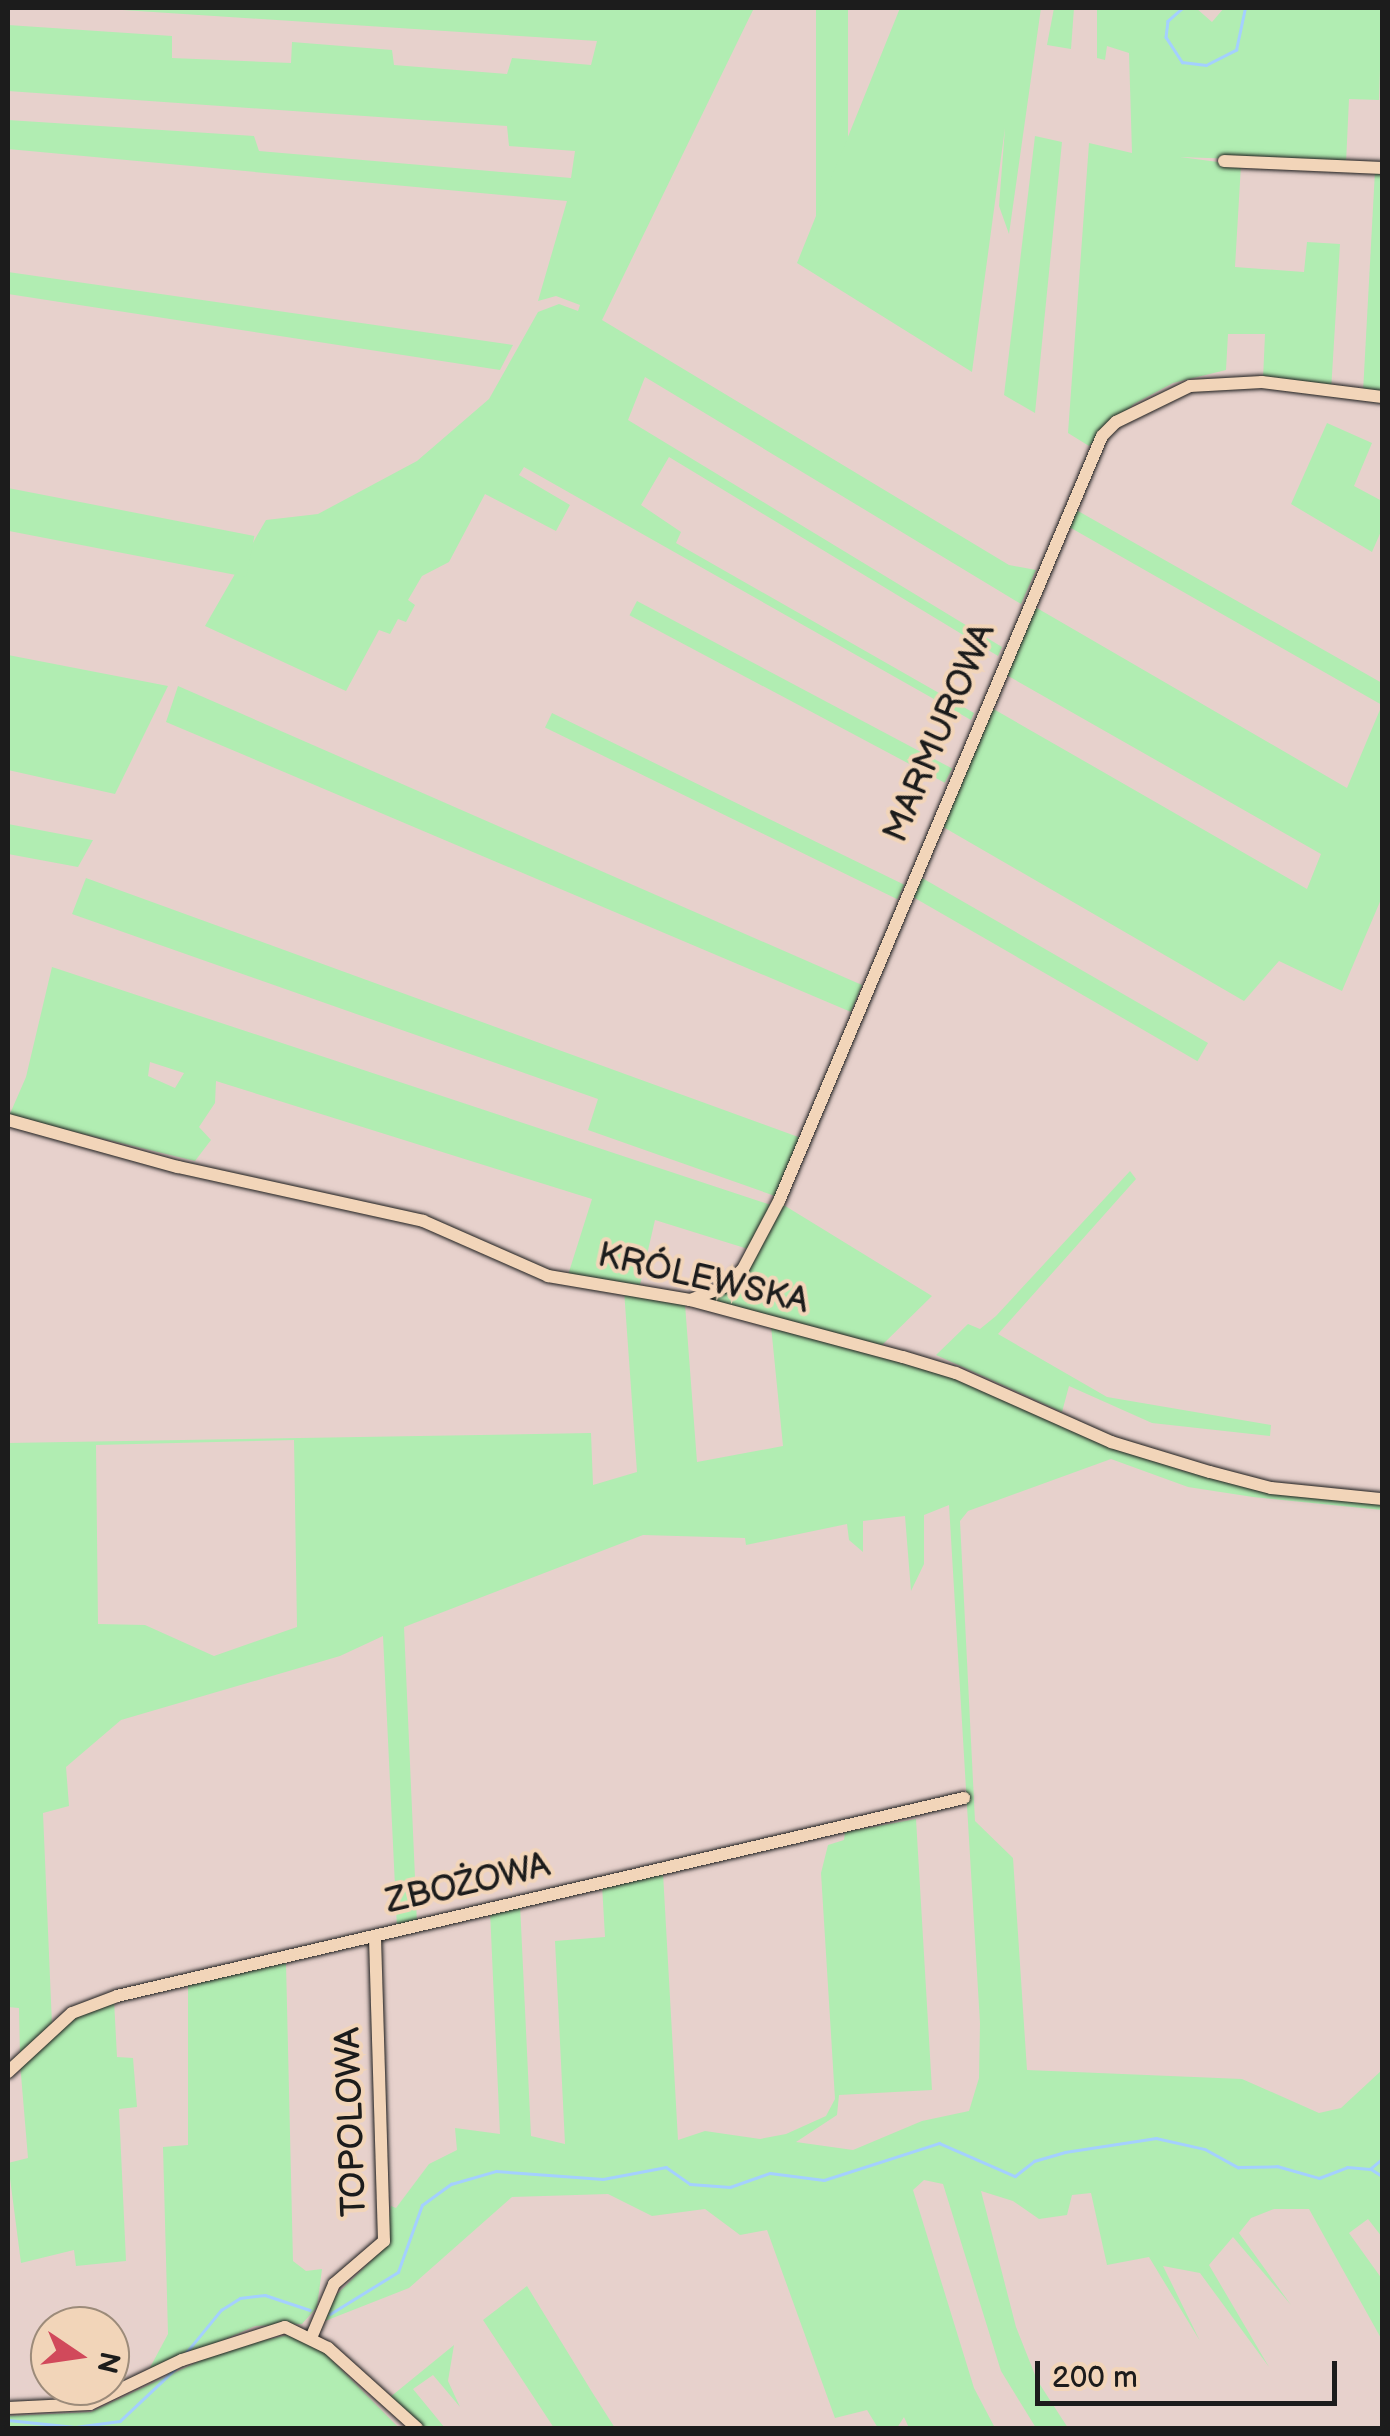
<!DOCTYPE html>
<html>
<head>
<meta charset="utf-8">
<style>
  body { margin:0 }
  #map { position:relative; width:1390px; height:2436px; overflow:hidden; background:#e7d1cc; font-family:"Balsamiq Sans",sans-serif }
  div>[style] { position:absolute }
  .green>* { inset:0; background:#b1edb2; transform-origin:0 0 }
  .stream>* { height:2.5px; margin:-1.25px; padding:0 1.25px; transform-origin:1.25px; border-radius:1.25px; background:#a4d0fe }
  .roads { filter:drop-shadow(0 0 2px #1c1c1c) drop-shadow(0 0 2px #1c1c1c) }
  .minor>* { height:12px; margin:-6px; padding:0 6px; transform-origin:6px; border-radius:6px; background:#f2d5b9 }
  span { translate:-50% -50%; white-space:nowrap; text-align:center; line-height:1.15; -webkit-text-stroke:8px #f2d5b9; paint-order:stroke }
  .street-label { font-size:35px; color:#1c1c1c }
  .frame { position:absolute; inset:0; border:10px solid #1c1c1c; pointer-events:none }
  .north { position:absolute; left:30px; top:2306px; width:100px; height:100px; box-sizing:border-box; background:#f2d5b9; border:2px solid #9c8b7a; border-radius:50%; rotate:103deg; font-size:28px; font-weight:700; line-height:40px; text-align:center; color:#1c1c1c }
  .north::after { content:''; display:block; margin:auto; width:35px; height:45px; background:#d1495b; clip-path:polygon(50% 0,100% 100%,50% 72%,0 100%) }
  .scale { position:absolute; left:1035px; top:2361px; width:302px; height:45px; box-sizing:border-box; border:5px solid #1c1c1c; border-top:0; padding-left:12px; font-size:30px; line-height:35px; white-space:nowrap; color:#1c1c1c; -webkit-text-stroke:8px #f2d5b9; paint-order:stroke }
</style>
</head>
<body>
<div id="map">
  <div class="green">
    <i style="clip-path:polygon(92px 8px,754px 8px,602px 320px,1009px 565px,1036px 570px,1021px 604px,645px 377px,628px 420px,1002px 647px,998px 656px,669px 457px,641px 505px,681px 532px,676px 543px,974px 713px,971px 720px,524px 467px,519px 475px,570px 505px,556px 531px,485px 494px,449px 562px,422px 576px,408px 600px,415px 605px,406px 622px,398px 619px,390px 634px,379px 630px,346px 691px,205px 626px,266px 520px,318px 514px,417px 461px,489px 399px,538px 312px,559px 304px,578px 311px,580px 305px,556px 296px,538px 301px,567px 201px,8px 149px,8px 120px,254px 136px,259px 151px,571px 178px,575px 151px,509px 146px,507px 126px,8px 91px,8px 25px,172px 36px,172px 58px,291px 63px,292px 42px,392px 50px,394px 65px,507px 74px,512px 58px,591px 65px,597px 41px)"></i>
    <i style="left:816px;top:8px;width:32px;height:227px"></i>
    <i style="clip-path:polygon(900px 8px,1041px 8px,1009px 234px,999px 206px,1005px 128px,972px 372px,797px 263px)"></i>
    <i style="clip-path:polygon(1054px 8px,1074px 8px,1071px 49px,1047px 45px)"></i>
    <i style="clip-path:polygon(1097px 8px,1196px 8px,1212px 22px,1224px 8px,1382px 8px,1379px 100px,1349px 99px,1346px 163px,1180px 157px,1241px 165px,1235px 267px,1304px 272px,1307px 242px,1340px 244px,1331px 391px,1263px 379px,1265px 334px,1228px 334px,1226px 370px,1173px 383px,1134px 404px,1089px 446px,1068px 433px,1089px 143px,1132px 153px,1129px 53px,1107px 46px,1105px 60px,1097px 58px)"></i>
    <i style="clip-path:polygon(1035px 136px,1062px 142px,1035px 413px,1004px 395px)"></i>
    <i style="clip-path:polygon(1375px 171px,1382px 172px,1382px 392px,1363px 392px)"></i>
    <i style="clip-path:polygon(8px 272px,513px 345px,500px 370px,8px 294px)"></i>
    <i style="clip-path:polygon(1327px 423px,1372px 443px,1354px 486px,1382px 501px,1382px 529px,1372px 552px,1291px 504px)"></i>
    <i style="left:8px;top:488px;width:251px;height:42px;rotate:11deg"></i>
    <i style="clip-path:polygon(1071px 507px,1382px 683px,1382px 897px,1342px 991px,1279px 961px,1244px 1001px,938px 824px,990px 707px,1307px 889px,1321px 854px,1003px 673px,1030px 604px,1347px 788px,1382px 705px,1064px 524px)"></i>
    <i style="left:637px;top:601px;width:357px;height:16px;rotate:28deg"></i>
    <i style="clip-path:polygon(8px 655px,168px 686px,115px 794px,8px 770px)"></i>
    <i style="clip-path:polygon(178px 686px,862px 985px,851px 1012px,166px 722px)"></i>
    <i style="left:552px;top:713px;width:392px;height:16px;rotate:26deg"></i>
    <i style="clip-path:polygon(8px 824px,92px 840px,93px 840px,78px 867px,8px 854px)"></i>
    <i style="left:917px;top:875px;width:336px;height:21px;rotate:30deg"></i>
    <i style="clip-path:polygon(86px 878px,801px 1138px,775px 1196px,588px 1130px,598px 1099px,72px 914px)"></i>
    <i style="clip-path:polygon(evenodd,52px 967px,771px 1205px,748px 1249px,655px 1220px,640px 1285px,568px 1275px,592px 1199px,216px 1081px,215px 1103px,199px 1127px,211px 1140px,195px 1161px,9px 1116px,26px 1077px,52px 967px,150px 1062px,184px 1073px,175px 1088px,148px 1076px,150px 1062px)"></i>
    <i style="clip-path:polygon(1130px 1171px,1136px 1179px,998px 1334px,1107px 1397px,1271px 1425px,1270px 1436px,1152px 1423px,1069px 1386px,1062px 1412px,936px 1355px,968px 1324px,980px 1329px,996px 1316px)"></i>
    <i style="clip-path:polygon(782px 1204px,932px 1296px,880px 1347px,712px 1302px,713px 1294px,730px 1287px)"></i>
    <i style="clip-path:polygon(evenodd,624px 1290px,685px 1304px,697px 1462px,783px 1446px,771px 1326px,955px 1378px,1183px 1471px,1382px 1502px,1382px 1510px,1253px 1497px,1188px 1487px,1111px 1459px,968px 1511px,960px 1521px,975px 1821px,1013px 1858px,1027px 2070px,1242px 2079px,1319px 2113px,1341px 2108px,1382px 2070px,1382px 2237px,1368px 2219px,1349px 2233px,1382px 2279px,1382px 2340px,1309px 2209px,1274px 2209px,1251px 2218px,1239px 2233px,1291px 2305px,1233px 2237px,1209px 2265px,1269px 2367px,1200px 2273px,1163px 2266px,1200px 2341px,1149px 2257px,1107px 2265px,1091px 2193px,1072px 2195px,1067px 2215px,1039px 2219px,1013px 2201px,981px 2191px,1016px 2327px,1037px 2380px,1068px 2428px,1036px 2428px,1001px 2371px,943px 2184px,924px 2180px,913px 2190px,974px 2388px,995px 2428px,909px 2428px,904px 2417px,897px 2428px,878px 2428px,867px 2410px,835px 2418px,767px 2230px,740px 2235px,705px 2209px,652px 2216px,608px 2194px,512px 2197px,409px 2288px,325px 2321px,326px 2305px,383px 2249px,391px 2206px,396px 2208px,429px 2164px,457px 2150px,455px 2128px,500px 2134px,490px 1911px,520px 1904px,531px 2136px,565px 2144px,555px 1941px,605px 1937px,602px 1885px,663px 1873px,678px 2140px,705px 2131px,760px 2139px,786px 2134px,826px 2116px,835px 2099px,821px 1873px,828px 1845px,844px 1840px,845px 1832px,916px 1819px,932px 2090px,839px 2095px,837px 2115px,796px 2142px,853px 2150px,922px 2121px,969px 2111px,979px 2078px,980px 2023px,949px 1505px,924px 1515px,924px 1564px,911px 1591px,905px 1516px,863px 1521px,863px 1552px,849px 1540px,847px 1524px,746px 1545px,745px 1538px,643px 1535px,404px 1627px,417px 1923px,397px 1928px,383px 1636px,340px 1656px,121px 1720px,66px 1767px,69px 1806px,43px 1813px,52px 2025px,20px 2055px,19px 2008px,8px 2007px,8px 1443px,591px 1433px,593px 1485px,637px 1472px,624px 1290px,294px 1440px,297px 1627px,214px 1656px,145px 1625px,98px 1624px,96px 1445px,294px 1440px)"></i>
    <i style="clip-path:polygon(286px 1963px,293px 2261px,306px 2271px,322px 2269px,317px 2307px,302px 2324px,255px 2326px,146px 2375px,168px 2334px,163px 2147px,188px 2145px,188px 1985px)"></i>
    <i style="clip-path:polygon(114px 2000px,117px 2057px,133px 2058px,137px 2107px,119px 2109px,126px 2261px,76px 2266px,74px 2250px,21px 2263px,8px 2163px,28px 2158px,20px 2063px,74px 2017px)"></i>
    <i style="clip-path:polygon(527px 2286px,592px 2392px,615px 2428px,554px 2428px,483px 2320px)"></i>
    <i style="clip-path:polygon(287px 2335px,321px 2349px,399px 2428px,8px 2428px,8px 2416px,91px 2412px,225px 2349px)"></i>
    <i style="clip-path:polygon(454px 2345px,448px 2381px,460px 2407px,433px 2375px,413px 2389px,445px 2428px,425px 2428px,389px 2398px)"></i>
  </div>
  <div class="stream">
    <i style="left:1183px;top:8px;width:20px;rotate:139deg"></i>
    <i style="left:1168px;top:21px;width:16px;rotate:97deg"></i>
    <i style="left:1166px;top:37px;width:30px;rotate:57deg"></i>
    <i style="left:1182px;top:62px;width:24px;rotate:7deg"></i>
    <i style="left:1206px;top:65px;width:34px;rotate:-27deg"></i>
    <i style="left:1236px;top:50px;width:43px;rotate:-77.9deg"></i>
    <i style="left:1371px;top:2169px;width:13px;rotate:32deg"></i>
    <i style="left:330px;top:2314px;width:80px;rotate:-31.7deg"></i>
    <i style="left:398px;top:2272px;width:71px;rotate:-70.3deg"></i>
    <i style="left:422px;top:2205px;width:36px;rotate:-36deg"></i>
    <i style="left:451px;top:2184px;width:47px;rotate:-16.1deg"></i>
    <i style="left:496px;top:2171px;width:107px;rotate:4.3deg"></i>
    <i style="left:603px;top:2179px;width:64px;rotate:-10.8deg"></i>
    <i style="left:666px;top:2167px;width:29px;rotate:35deg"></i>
    <i style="left:690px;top:2184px;width:40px;rotate:4.3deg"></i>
    <i style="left:730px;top:2187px;width:42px;rotate:-19.3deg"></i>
    <i style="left:770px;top:2173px;width:54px;rotate:7.4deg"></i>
    <i style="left:824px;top:2180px;width:121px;rotate:-17.8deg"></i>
    <i style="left:939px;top:2143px;width:83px;rotate:23.5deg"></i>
    <i style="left:1015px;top:2176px;width:24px;rotate:-38deg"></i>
    <i style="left:1034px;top:2161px;width:32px;rotate:-16deg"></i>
    <i style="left:1065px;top:2152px;width:92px;rotate:-8.7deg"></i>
    <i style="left:1156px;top:2138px;width:50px;rotate:12.7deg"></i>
    <i style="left:1205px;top:2149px;width:38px;rotate:29deg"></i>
    <i style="left:1238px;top:2167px;width:39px;rotate:-1deg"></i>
    <i style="left:1277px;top:2166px;width:44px;rotate:15.9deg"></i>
    <i style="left:1319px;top:2178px;width:30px;rotate:-21deg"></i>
    <i style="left:1347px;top:2167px;width:23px;rotate:5deg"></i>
    <i style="left:1370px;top:2169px;width:16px;rotate:-40deg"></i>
    <i style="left:185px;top:2354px;width:57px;rotate:-50.7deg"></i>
    <i style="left:221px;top:2310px;width:22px;rotate:-32deg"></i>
    <i style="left:240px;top:2298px;width:25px;rotate:-7deg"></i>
    <i style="left:265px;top:2295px;width:47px;rotate:18.4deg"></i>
    <i style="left:8px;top:2420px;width:67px;rotate:6deg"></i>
    <i style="left:75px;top:2427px;width:45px;rotate:-7.6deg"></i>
    <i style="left:120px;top:2421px;width:76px;rotate:-43.4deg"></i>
  </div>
  <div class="roads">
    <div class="minor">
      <i style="left:1224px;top:161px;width:158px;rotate:2.5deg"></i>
      <i style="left:8px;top:1120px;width:176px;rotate:15.5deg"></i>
      <i style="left:178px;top:1167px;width:251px;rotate:12.4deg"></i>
      <i style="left:423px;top:1221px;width:137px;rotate:23.7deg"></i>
      <i style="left:548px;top:1276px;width:144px;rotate:9.6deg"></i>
      <i style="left:690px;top:1300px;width:220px;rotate:15deg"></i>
      <i style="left:903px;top:1357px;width:55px;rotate:16.8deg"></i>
      <i style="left:956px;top:1373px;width:170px;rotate:24deg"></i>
      <i style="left:1111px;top:1442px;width:103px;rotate:16.9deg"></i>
      <i style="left:1210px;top:1472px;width:63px;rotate:14.7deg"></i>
      <i style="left:1271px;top:1488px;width:112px;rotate:5.7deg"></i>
      <i style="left:690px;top:1300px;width:39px;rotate:-21deg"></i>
      <i style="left:726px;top:1286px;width:24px;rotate:-45deg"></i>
      <i style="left:743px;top:1269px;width:77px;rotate:-62.1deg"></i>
      <i style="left:779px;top:1201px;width:830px;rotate:-67.11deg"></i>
      <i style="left:1102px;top:436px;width:20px;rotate:-45deg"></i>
      <i style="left:1116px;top:422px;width:82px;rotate:-25.9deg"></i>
      <i style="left:1190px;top:386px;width:72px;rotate:-3.2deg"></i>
      <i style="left:1262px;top:382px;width:121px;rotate:7.1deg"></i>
      <i style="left:8px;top:2072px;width:87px;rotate:-42.7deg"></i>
      <i style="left:72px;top:2013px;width:48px;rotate:-20.7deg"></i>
      <i style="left:117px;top:1996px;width:870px;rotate:-13.16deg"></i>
      <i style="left:311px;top:2338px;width:59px;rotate:-66.9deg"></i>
      <i style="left:334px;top:2284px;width:66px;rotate:-40.7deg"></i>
      <i style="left:384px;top:2241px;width:304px;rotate:-91.7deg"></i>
      <i style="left:8px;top:2408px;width:82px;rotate:-2.8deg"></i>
      <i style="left:90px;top:2404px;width:102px;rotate:-25.6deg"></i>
      <i style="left:182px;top:2360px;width:108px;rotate:-17.8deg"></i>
      <i style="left:285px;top:2327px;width:48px;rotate:26deg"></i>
      <i style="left:328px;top:2348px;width:120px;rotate:42deg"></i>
    </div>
  </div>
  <div class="street-label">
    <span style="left:940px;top:733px;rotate:-67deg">MARMUROWA</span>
    <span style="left:703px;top:1279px;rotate:13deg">KRÓLEWSKA</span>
    <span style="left:468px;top:1884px;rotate:-13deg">ZBOŻOWA</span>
    <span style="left:352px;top:2122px;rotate:-92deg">TOPOLOWA</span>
  </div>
  <div class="frame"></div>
  <div class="north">N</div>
  <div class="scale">200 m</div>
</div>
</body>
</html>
